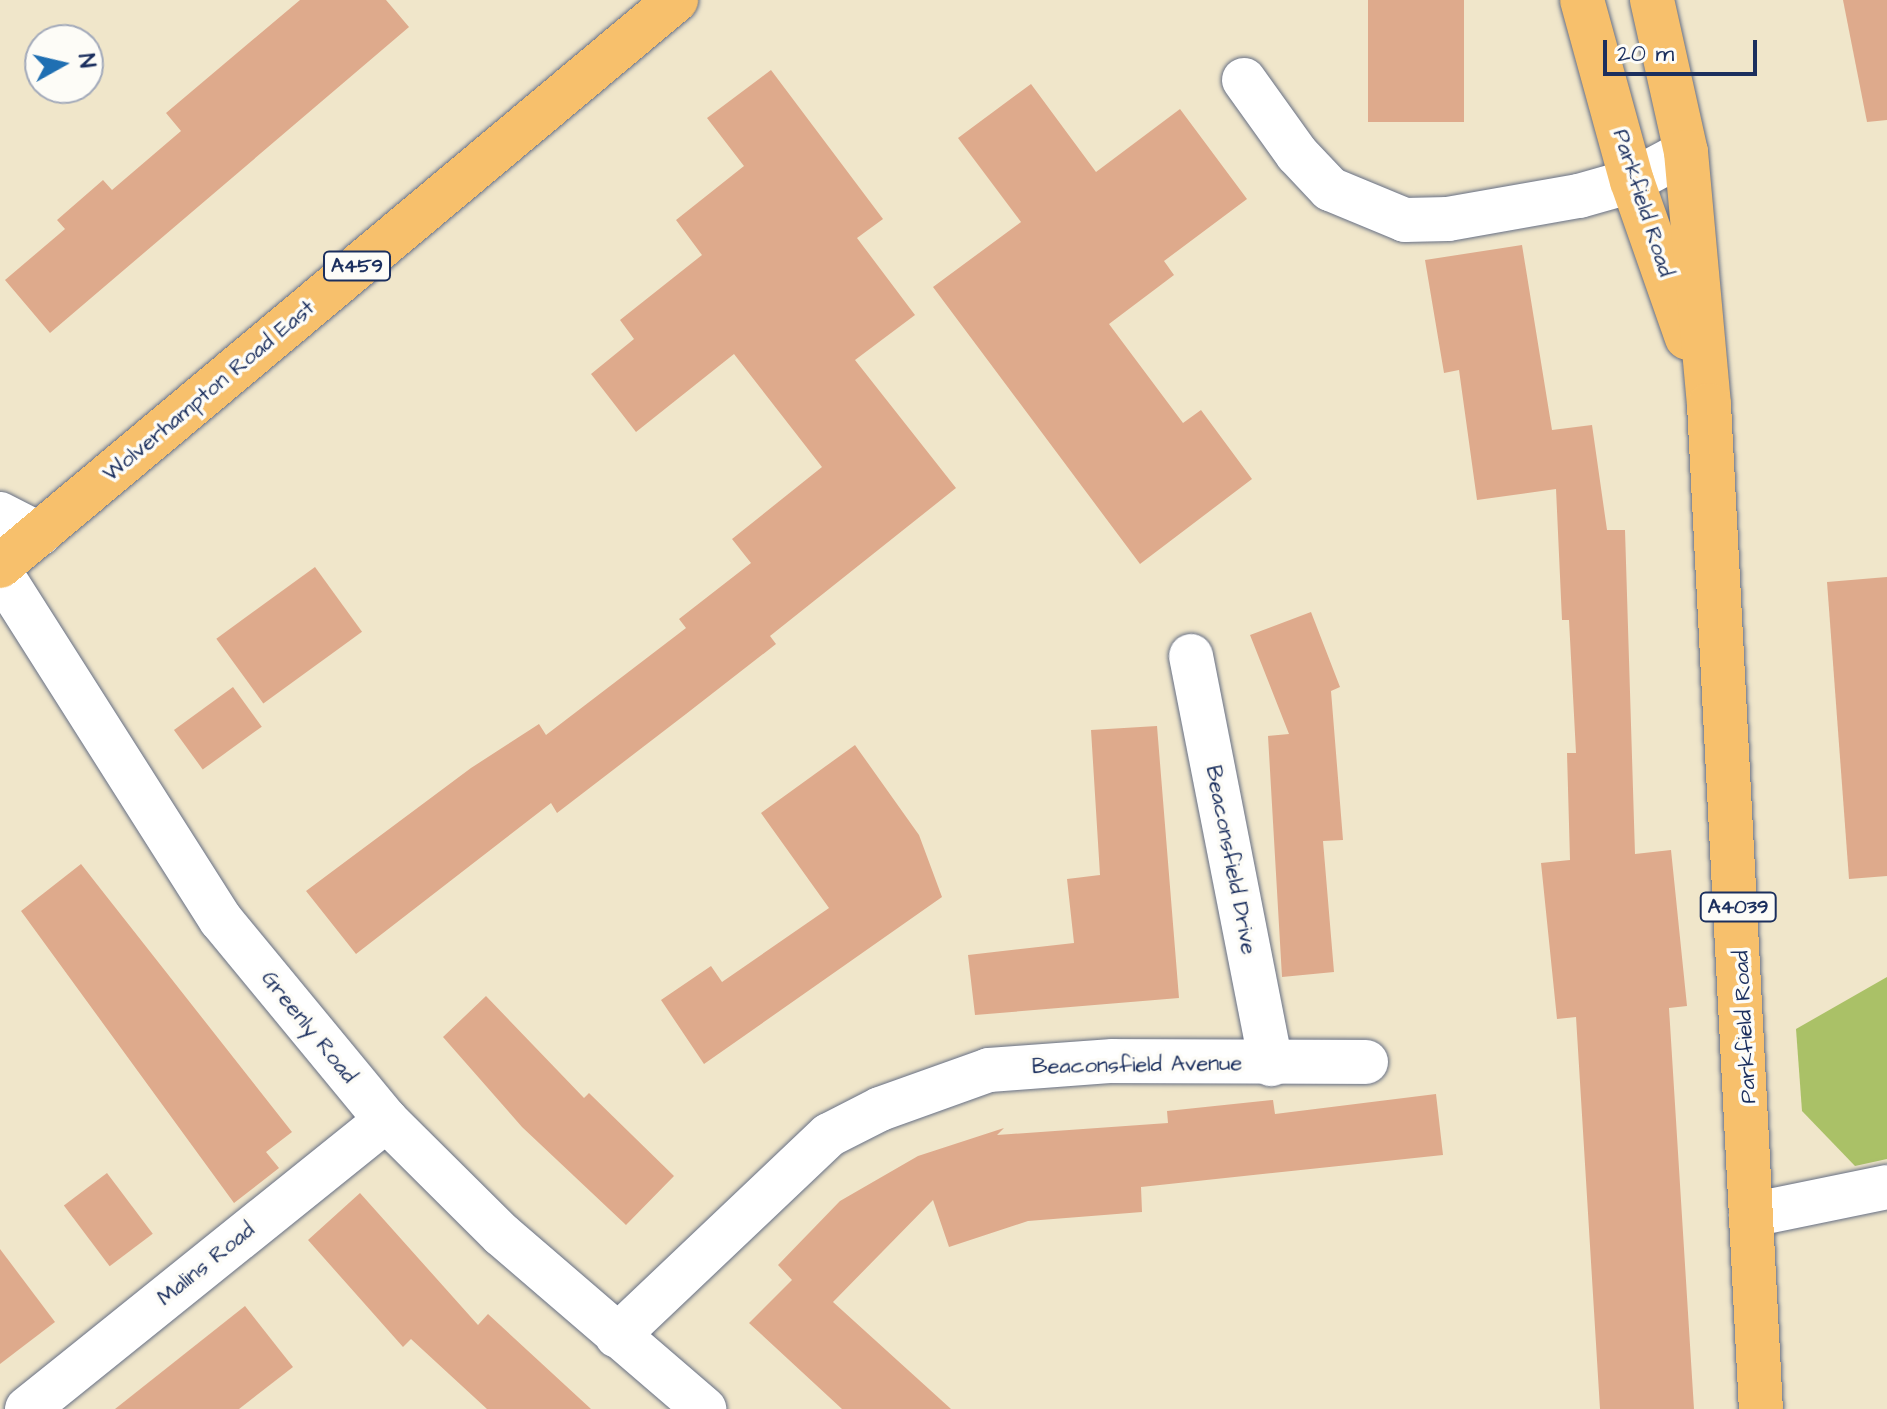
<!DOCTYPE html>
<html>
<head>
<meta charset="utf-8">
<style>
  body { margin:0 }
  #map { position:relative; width:1887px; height:1409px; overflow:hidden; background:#f0e6ca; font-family:"Architects Daughter",sans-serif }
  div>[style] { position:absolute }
  .green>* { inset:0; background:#aac167 }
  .building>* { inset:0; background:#deaa8c; transform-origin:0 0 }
  .roads { filter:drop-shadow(0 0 2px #666f84) drop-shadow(0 0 2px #666f84) }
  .minor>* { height:44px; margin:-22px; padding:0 22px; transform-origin:22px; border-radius:22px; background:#fff }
  .major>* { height:44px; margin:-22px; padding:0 22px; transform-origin:22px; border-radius:22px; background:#f7c06c }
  span { translate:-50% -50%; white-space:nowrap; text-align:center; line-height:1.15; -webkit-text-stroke:7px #fdfcf7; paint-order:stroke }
  .shield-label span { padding:2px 6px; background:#fdfcf7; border:2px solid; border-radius:6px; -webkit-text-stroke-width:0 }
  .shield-label { font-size:20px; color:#1b2f5e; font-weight:700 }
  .street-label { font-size:22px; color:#1b2f5e }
  .north { position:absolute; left:24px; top:24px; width:80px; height:80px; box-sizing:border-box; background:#fdfcf7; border:2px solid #a3aaba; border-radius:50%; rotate:82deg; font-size:22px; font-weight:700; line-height:32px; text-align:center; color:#1b2f5e }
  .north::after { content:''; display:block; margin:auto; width:28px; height:36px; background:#1f6fb2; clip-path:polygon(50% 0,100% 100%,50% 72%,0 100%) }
  .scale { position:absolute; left:1603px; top:40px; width:154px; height:36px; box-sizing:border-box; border:4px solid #1b2f5e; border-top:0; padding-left:10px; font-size:24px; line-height:28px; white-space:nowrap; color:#1b2f5e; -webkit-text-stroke:6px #fdfcf7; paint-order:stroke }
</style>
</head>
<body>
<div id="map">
  <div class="green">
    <i style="clip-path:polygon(1887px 977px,1887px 1159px,1855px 1166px,1802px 1111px,1796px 1029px)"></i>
  </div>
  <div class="building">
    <i style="clip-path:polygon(300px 0,386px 0,409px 27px,50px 333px,5px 280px,65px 229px,57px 220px,103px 180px,112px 190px,181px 131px,166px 113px)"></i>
    <i style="left:1368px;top:0;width:96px;height:122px"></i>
    <i style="clip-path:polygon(1843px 0,1887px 0,1887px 120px,1867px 122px)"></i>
    <i style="clip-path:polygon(771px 70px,883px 219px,857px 238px,915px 315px,855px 360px,956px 488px,770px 636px,776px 644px,686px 714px,557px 813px,551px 803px,356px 954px,306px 891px,471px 768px,539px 724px,546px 735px,686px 628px,679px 619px,751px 563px,732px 539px,822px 467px,734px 354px,636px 432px,591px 374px,634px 339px,620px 320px,702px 255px,676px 220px,744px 166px,707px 118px)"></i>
    <i style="clip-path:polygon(1031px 84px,1096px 172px,1180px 109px,1247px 199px,1164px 261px,1174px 275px,1109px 324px,1183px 423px,1201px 410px,1252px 479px,1140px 564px,933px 287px,1021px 222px,958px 138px)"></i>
    <i style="clip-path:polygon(1522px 245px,1552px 430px,1592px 425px,1607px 530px,1625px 530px,1635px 854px,1671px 850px,1687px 1006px,1669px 1008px,1694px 1409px,1600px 1409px,1576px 1017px,1557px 1019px,1541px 863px,1570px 860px,1567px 753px,1576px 753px,1569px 620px,1562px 620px,1556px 489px,1477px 500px,1459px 370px,1444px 373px,1425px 260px)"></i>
    <i style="left:315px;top:567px;width:80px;height:122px;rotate:54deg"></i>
    <i style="clip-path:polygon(1887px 577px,1887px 876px,1849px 879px,1827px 582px)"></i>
    <i style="clip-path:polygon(1311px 612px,1340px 687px,1331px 691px,1343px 840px,1323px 841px,1334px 972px,1282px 977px,1268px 736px,1289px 734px,1250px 635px)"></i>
    <i style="left:233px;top:687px;width:49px;height:73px;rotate:54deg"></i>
    <i style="clip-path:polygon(1157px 726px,1179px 998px,975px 1015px,968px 955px,1074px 943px,1067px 879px,1100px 875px,1091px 730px)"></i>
    <i style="clip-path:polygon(855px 745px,919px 835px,942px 897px,704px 1064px,661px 1000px,711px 966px,722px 982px,829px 908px,761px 813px)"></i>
    <i style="clip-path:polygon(81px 864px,292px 1132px,266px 1152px,279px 1168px,234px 1203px,21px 911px)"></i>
    <i style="clip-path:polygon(486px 996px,584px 1098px,589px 1093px,674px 1176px,626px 1225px,522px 1127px,443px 1037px)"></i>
    <i style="clip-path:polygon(1436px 1094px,1443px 1155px,1141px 1187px,1142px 1212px,1028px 1221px,949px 1247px,933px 1200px,833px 1302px,951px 1409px,842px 1409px,749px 1323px,792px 1280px,778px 1265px,840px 1201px,918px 1156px,1004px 1128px,997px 1135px,1168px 1123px,1167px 1111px,1273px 1100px,1275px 1114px)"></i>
    <i style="left:107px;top:1173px;width:76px;height:54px;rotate:53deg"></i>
    <i style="clip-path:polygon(360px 1193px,478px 1325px,488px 1314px,591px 1409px,487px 1409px,411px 1339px,403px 1347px,308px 1240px)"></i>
    <i style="clip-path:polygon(0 1249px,55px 1322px,0 1364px)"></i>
    <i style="clip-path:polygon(245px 1306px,293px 1367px,239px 1409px,115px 1409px)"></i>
  </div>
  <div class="roads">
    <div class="minor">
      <i style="left:1244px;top:80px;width:91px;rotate:54.4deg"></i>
      <i style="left:1297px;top:154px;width:48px;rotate:46.7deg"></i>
      <i style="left:1330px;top:189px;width:81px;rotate:22.5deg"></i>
      <i style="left:1405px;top:220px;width:43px;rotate:-1.3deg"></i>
      <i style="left:1448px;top:219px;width:133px;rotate:-10deg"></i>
      <i style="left:1579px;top:196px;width:55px;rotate:-15.8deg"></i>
      <i style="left:1632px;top:181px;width:61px;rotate:-28.2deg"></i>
      <i style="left:0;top:514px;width:44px;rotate:27.1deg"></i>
      <i style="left:0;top:572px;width:412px;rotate:57.6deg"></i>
      <i style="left:221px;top:920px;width:259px;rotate:50.5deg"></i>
      <i style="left:386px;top:1120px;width:163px;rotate:44.8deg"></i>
      <i style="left:502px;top:1235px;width:267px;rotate:40.7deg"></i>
      <i style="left:1191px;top:656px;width:416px;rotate:78.9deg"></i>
      <i style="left:1751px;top:1215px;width:139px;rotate:-11.6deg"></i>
      <i style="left:617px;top:1336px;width:292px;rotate:-43.5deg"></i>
      <i style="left:829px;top:1135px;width:57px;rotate:-27deg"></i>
      <i style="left:880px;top:1109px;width:116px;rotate:-19.7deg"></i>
      <i style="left:989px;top:1070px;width:124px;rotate:-4.2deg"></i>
      <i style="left:1113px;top:1061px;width:253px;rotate:0.2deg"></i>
      <i style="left:27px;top:1409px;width:461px;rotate:-38.8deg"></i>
    </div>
    <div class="major">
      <i style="left:1582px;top:0;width:188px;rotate:74.6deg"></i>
      <i style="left:1632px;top:181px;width:166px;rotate:70.7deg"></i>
      <i style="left:1652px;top:0;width:156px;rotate:77.4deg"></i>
      <i style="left:1686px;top:152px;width:254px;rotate:84.8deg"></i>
      <i style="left:1709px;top:405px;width:1005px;rotate:87.04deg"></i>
      <i style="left:0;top:566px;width:882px;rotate:-39.94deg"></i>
    </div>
  </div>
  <div class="shield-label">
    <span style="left:357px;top:266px">A459</span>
    <span style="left:1738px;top:907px">A4039</span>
  </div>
  <div class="street-label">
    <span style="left:1643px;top:203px;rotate:72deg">Parkfield Road</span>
    <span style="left:209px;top:391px;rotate:-40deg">Wolverhampton Road East</span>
    <span style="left:1231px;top:860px;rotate:79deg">Beaconsfield Drive</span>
    <span style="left:309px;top:1027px;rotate:51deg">Greenly Road</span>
    <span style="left:1745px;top:1027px;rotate:-93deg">Parkfield Road</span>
    <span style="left:1137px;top:1065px;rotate:-1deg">Beaconsfield Avenue</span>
    <span style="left:206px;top:1264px;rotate:-39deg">Malins Road</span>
  </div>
  <div class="north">N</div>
  <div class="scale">20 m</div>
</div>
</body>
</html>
